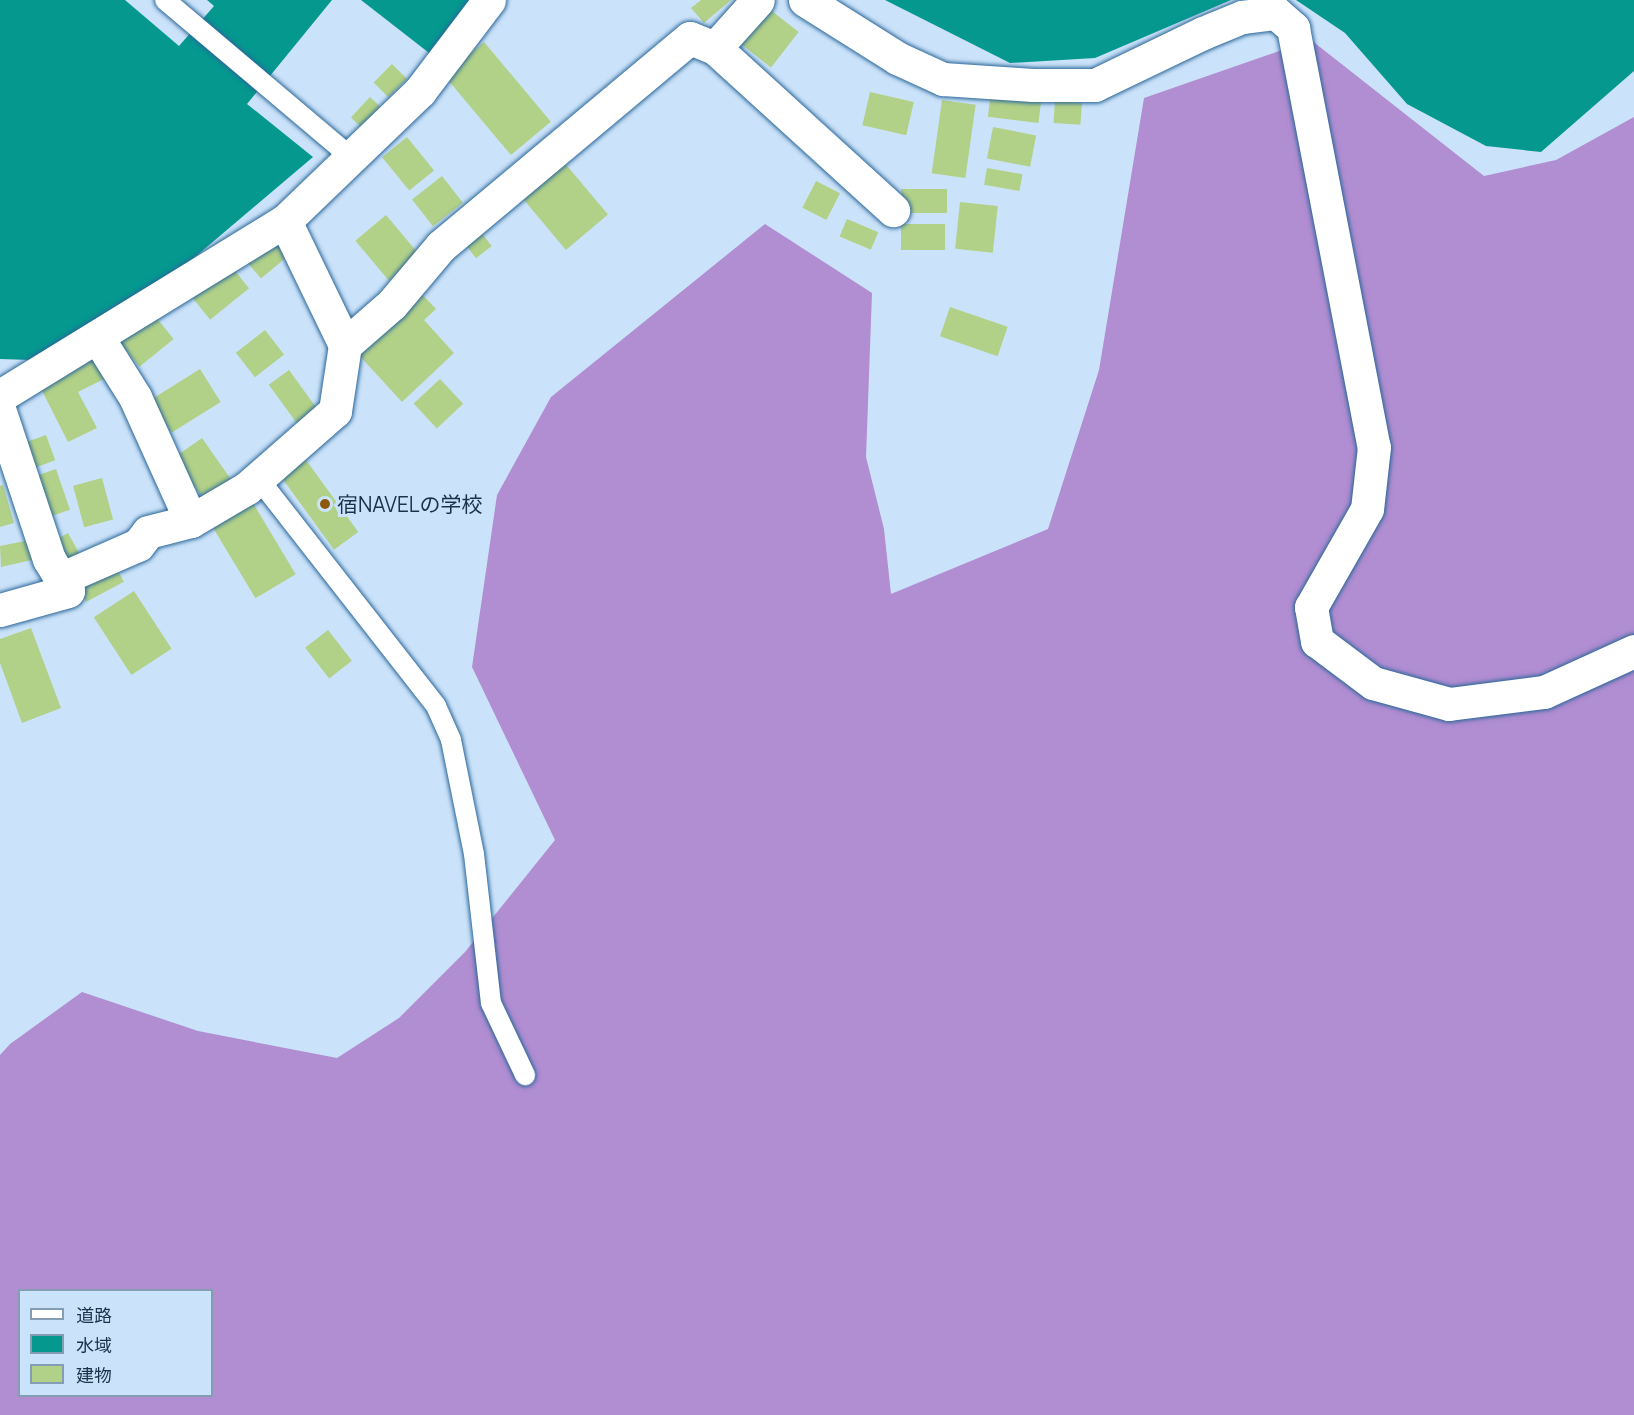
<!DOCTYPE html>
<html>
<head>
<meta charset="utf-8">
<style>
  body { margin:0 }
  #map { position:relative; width:1634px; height:1415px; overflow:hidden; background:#cbe3fa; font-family:Manrope,"Noto Sans JP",sans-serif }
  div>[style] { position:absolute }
  .forest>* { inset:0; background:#b18dd2 }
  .water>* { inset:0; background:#05988f }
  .pier>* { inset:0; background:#cbe3fa }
  .building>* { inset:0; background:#b2d188; transform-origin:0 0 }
  .roads { filter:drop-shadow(0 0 2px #2a6699) drop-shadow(0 0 2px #2a6699) }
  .lane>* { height:20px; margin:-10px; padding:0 10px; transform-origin:10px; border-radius:10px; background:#fff }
  .street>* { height:33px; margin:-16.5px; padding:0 16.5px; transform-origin:16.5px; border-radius:16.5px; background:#fff }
  .dots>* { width:16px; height:16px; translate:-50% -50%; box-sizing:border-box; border:3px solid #cbe3fa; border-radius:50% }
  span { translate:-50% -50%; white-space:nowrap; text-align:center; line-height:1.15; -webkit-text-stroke:6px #cbe3fa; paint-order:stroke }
  .poi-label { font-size:21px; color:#1a3349 }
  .left { translate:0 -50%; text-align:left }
  .legend { position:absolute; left:18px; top:1289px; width:195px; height:108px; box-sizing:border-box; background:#cbe3fa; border:2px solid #849db3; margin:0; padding:8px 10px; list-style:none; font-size:18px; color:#1a3349 }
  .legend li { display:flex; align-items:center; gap:12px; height:30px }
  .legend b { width:30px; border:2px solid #849db3 }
</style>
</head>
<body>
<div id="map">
  <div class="forest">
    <i style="clip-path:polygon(evenodd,1311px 40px,1484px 176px,1556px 160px,1634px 117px,1634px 1415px,0 1415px,0 1055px,10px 1044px,82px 992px,198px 1031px,337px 1058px,399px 1018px,465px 952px,555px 840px,472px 667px,497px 495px,551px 397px,765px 224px,872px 293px,866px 457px,884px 529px,891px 594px,1048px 529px,1099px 370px,1144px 98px,1311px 40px,20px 1290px,212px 1290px,212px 1396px,20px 1396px,20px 1290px)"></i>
  </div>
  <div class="water">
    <i style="clip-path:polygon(0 0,332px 0,247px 104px,313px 157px,136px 307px,31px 360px,0 359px)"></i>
    <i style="clip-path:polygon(361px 0,476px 0,433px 56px)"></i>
    <i style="clip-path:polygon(885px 0,1231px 0,1095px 58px,1010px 63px)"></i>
    <i style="clip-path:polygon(1296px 0,1634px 0,1634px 71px,1541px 152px,1486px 146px,1407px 104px,1345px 33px)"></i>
  </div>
  <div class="pier">
    <i style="clip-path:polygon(125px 0,207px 0,214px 6px,179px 46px)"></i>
  </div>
  <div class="building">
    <i style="clip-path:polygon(701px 0,731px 0,704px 23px,691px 8px)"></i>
    <i style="left:768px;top:8px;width:39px;height:45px;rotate:38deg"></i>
    <i style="left:484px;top:42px;width:104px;height:52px;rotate:50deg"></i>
    <i style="left:392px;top:64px;width:21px;height:26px;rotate:45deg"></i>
    <i style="left:991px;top:91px;width:51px;height:26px;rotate:7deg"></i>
    <i style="left:870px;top:92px;width:45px;height:34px;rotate:13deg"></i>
    <i style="left:370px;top:97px;width:18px;height:28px;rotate:43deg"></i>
    <i style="left:942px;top:100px;width:34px;height:74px;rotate:8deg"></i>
    <i style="left:1055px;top:101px;width:27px;height:22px;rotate:4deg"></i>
    <i style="left:993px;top:127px;width:44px;height:32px;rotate:11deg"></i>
    <i style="left:407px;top:137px;width:43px;height:32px;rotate:51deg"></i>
    <i style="left:563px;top:161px;width:70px;height:55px;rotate:50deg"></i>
    <i style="left:987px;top:168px;width:36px;height:17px;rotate:10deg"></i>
    <i style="left:442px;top:176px;width:34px;height:38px;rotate:52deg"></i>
    <i style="left:816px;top:181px;width:27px;height:30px;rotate:27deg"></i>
    <i style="left:901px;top:189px;width:46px;height:24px"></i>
    <i style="left:960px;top:202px;width:38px;height:47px;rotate:6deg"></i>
    <i style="left:386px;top:215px;width:52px;height:40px;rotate:50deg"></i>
    <i style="left:847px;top:219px;width:34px;height:19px;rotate:23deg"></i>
    <i style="left:945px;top:224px;width:26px;height:44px;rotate:90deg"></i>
    <i style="left:477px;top:227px;width:24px;height:20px;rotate:52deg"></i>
    <i style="left:274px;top:235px;width:25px;height:38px;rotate:50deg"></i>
    <i style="left:227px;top:261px;width:35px;height:50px;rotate:51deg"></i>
    <i style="clip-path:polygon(417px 289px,436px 309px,424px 320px,454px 353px,402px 402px,356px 352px)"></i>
    <i style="left:950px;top:307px;width:61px;height:31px;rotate:19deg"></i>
    <i style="left:151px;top:311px;width:36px;height:44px;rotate:51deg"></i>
    <i style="left:265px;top:330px;width:31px;height:37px;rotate:52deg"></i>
    <i style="clip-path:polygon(94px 350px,108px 377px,78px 392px,97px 428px,68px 442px,36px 379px)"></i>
    <i style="left:200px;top:369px;width:39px;height:58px;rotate:58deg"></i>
    <i style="left:289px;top:370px;width:49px;height:25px;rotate:54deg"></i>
    <i style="left:440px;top:379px;width:34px;height:36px;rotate:47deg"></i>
    <i style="left:46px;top:435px;width:27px;height:23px;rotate:70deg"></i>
    <i style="left:202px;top:438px;width:54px;height:34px;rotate:55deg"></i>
    <i style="left:306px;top:460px;width:89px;height:30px;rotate:54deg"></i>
    <i style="left:56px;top:469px;width:43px;height:20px;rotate:71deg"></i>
    <i style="left:102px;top:478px;width:43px;height:30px;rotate:75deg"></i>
    <i style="clip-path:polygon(3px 485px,14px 523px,0 527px,0 486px)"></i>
    <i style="left:253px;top:503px;width:83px;height:47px;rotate:59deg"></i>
    <i style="left:68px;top:533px;width:26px;height:17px;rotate:61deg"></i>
    <i style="clip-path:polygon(30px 540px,36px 559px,1px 567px,0 546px)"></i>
    <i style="left:115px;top:565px;width:19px;height:43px;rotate:62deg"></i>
    <i style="left:134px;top:591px;width:69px;height:48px;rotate:57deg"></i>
    <i style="clip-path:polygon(31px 628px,61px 708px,22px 723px,0 663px,0 639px)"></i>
    <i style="left:328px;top:630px;width:39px;height:29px;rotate:52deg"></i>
  </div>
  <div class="roads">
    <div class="lane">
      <i style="left:165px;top:0;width:245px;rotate:40.2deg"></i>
      <i style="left:258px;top:478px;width:289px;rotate:52deg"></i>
      <i style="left:436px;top:706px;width:37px;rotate:66deg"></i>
      <i style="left:451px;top:740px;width:116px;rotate:78.6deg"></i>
      <i style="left:474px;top:854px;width:150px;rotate:83.5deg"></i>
      <i style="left:491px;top:1003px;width:80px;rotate:64.7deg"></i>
    </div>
    <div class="street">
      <i style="left:805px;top:0;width:109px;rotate:32.2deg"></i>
      <i style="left:897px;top:58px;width:51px;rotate:24.5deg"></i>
      <i style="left:943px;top:79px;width:90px;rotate:3.8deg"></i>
      <i style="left:1033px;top:85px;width:62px"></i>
      <i style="left:1095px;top:85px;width:120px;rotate:-25.7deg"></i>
      <i style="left:1203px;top:33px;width:42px;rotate:-22.3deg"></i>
      <i style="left:1242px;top:17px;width:34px;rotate:-7deg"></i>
      <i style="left:1276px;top:13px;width:23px;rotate:41deg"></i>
      <i style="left:1293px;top:28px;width:427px;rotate:79.1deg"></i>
      <i style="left:1374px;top:447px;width:62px;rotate:96.4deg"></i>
      <i style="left:1367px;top:509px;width:113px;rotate:119.7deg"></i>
      <i style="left:1311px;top:607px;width:35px;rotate:80deg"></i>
      <i style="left:1317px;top:641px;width:70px;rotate:36.9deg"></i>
      <i style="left:1373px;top:683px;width:79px;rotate:15.4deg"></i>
      <i style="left:1449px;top:704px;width:96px;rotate:-7.2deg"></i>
      <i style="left:1544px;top:692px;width:99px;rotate:-24.5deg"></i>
      <i style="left:715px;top:48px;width:64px;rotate:-48.1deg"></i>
      <i style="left:285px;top:221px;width:138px;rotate:64.2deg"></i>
      <i style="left:98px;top:338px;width:70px;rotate:57.9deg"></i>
      <i style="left:135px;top:397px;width:136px;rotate:65.7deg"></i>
      <i style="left:0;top:396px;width:334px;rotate:-31.6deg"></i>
      <i style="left:285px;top:221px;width:187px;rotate:-43.9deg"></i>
      <i style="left:420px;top:91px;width:114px;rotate:-52.8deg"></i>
      <i style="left:0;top:412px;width:155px;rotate:71.6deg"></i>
      <i style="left:49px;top:559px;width:37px;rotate:59deg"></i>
      <i style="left:68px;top:591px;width:71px;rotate:164.4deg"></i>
      <i style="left:60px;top:579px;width:85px;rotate:-23.6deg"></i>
      <i style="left:138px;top:545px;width:16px;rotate:-52deg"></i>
      <i style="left:148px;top:532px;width:44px;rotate:-14.3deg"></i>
      <i style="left:191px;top:521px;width:65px;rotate:-30.5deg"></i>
      <i style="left:247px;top:488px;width:117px;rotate:-41.2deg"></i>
      <i style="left:335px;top:411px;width:67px;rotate:-81.4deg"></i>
      <i style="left:345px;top:345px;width:62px;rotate:-41.1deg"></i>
      <i style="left:392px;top:304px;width:76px;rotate:-49.8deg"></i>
      <i style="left:441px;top:246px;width:324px;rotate:-39.9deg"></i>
      <i style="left:690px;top:38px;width:27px;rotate:22deg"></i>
      <i style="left:715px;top:48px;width:241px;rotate:42.3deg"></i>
    </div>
  </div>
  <div class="dots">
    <i style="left:325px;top:504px;background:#8e580c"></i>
  </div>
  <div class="poi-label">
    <span class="left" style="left:337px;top:504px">宿NAVELの学校</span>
  </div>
  <ul class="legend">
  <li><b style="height:8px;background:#fff"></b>道路</li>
  <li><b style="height:16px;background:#05988f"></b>水域</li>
  <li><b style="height:16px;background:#b2d188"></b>建物</li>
  </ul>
</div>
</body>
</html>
